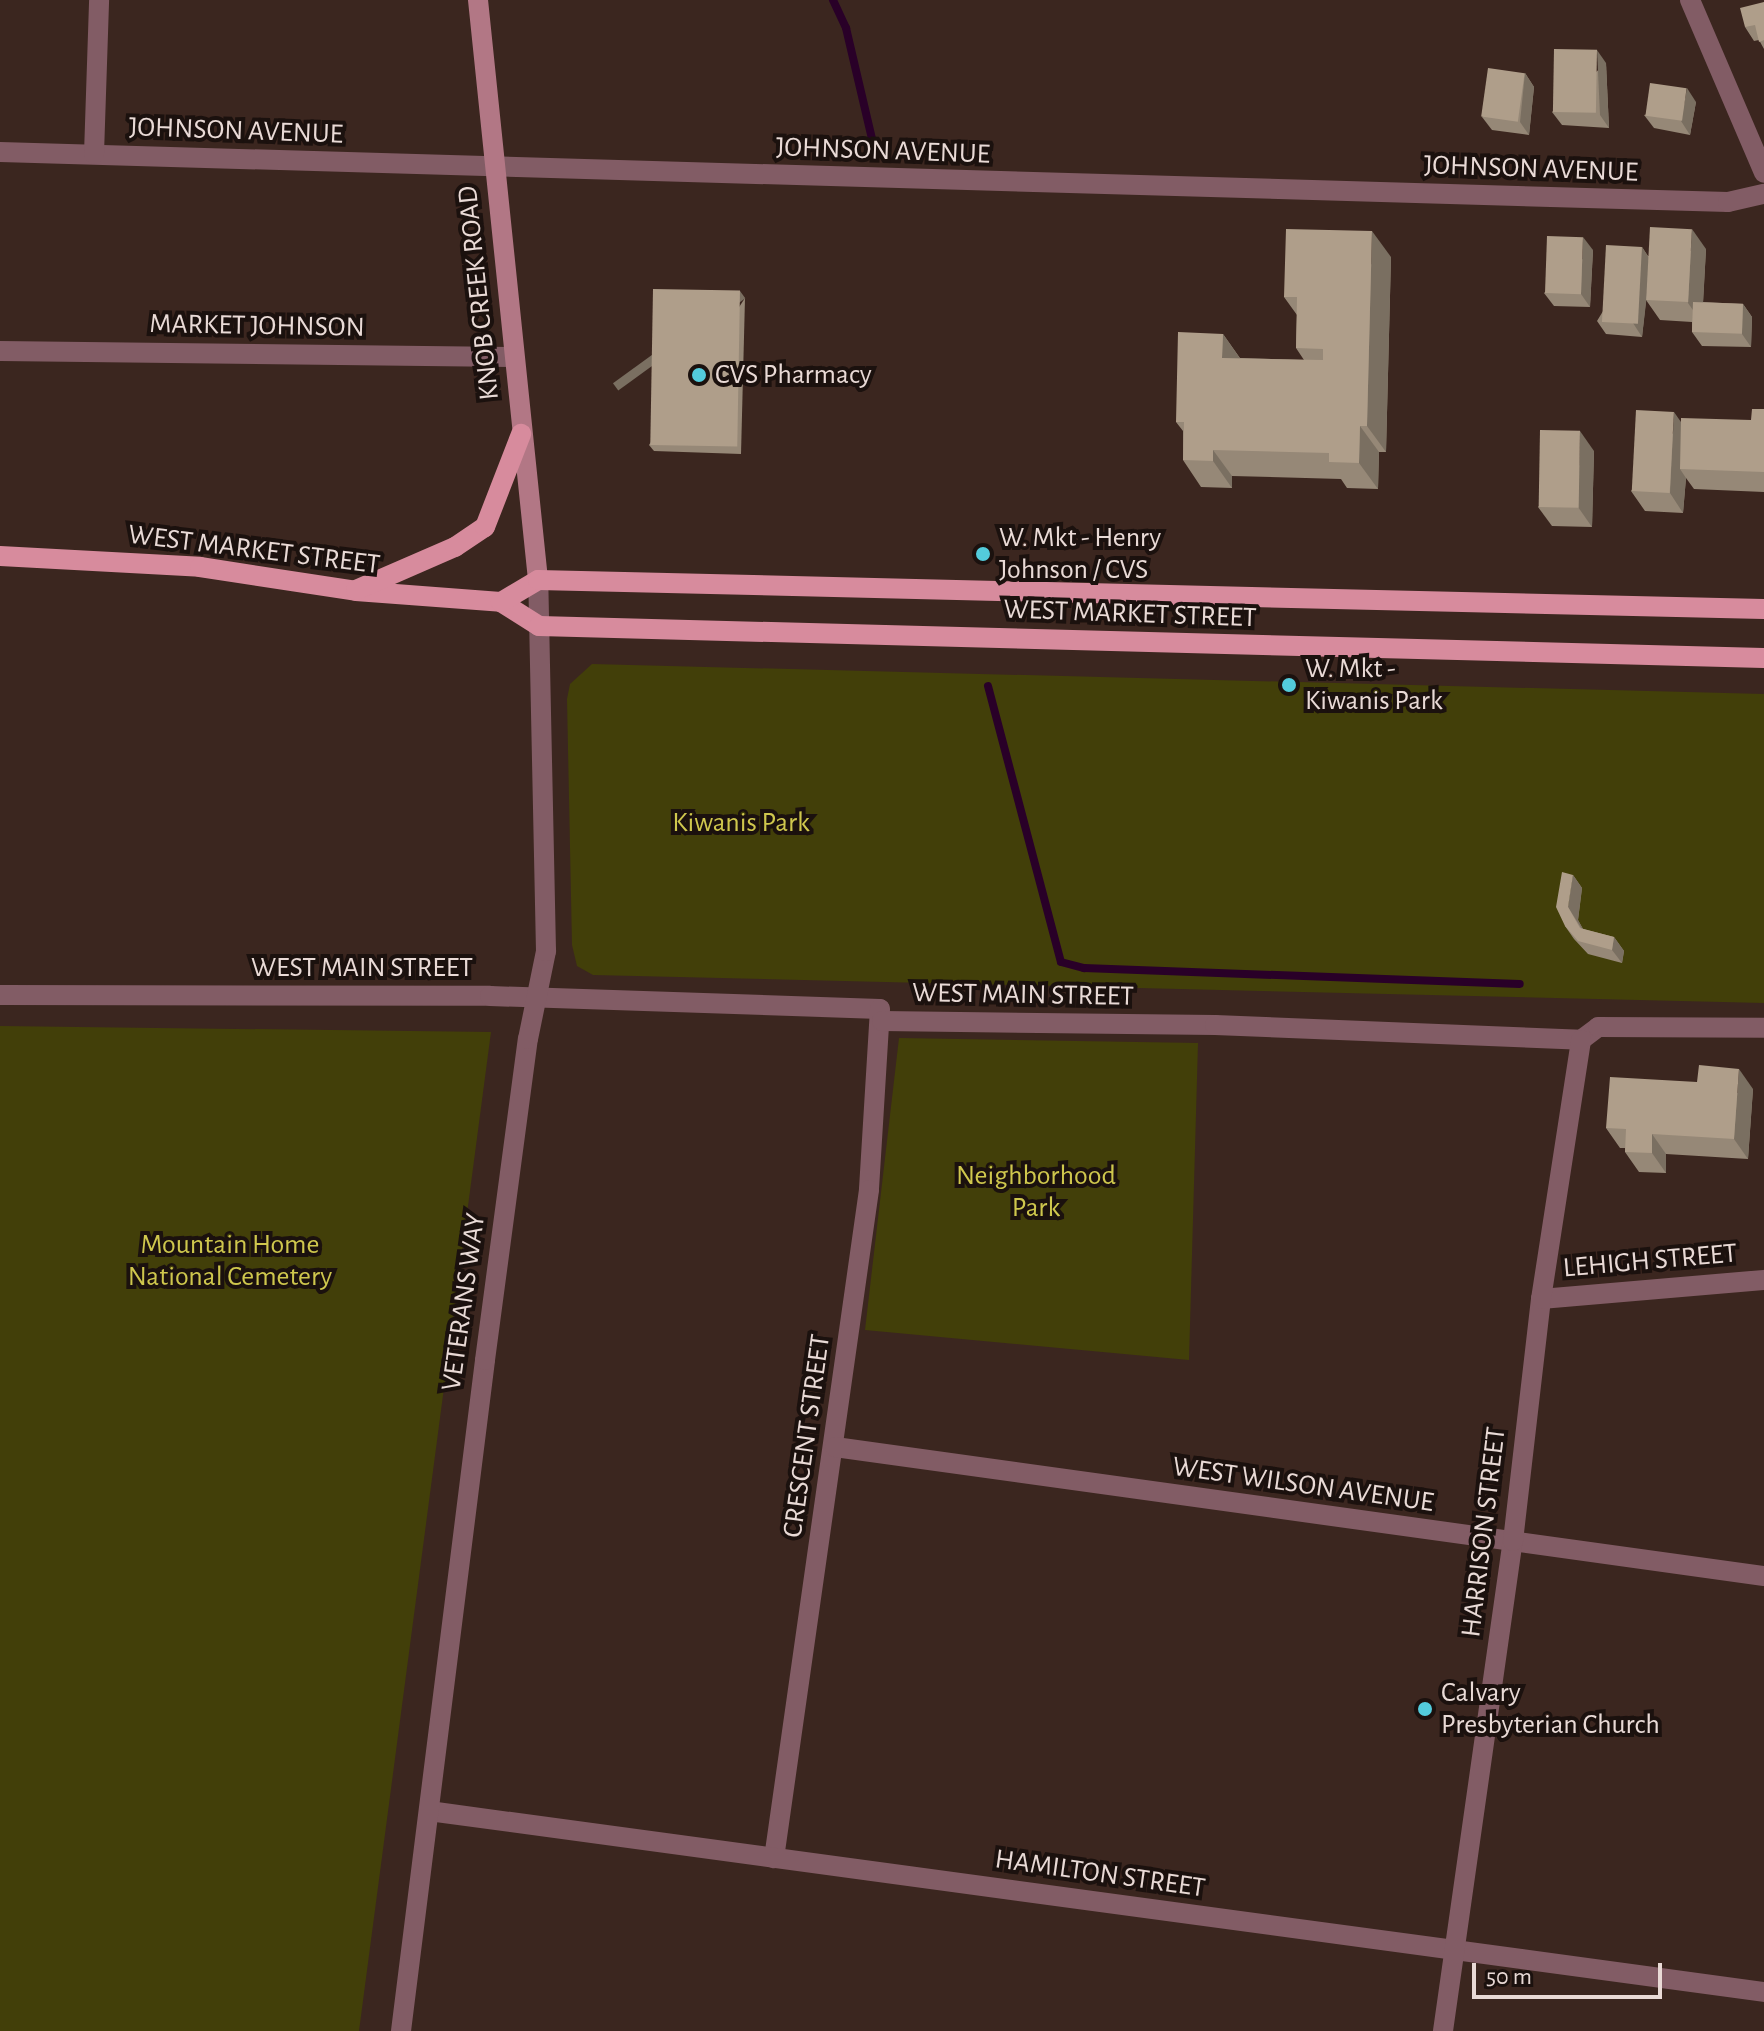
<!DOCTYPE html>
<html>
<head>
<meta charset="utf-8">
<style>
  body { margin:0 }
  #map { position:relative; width:1764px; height:2031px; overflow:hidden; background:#3b261f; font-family:"Alegreya Sans",sans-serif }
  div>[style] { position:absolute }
  .green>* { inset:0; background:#423f09 }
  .stream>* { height:8px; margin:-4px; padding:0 4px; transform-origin:4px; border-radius:4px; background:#290028 }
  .street>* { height:20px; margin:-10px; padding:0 10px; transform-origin:10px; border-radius:10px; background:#825c65 }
  .secondary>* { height:20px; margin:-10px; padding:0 10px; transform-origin:10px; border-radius:10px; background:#b27785 }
  .primary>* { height:20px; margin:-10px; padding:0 10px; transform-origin:10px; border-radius:10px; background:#d78b9d }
  .wall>* { inset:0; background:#968877 }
  .shaded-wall>* { inset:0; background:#7a6f61; transform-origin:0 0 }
  .building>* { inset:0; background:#af9e8a; transform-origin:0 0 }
  .dots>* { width:22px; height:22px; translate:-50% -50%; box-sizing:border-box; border:4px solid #1b110e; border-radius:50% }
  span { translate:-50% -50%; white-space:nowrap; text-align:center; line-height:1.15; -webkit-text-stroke:8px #1b110e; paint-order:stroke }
  .street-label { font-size:28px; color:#e9dad6 }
  .poi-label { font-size:28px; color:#e9dad6 }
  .left { translate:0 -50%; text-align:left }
  .park-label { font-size:28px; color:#cfc74d }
  .scale { position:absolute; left:1472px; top:1963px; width:190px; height:36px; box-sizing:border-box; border:4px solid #e9dad6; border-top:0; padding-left:10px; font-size:24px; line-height:28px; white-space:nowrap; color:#e9dad6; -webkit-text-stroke:6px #1b110e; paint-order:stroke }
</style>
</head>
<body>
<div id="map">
  <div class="green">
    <i style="clip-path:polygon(592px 664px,1764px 694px,1764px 1003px,593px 975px,577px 966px,572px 945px,567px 699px,570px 684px)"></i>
    <i style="clip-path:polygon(0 1026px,491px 1032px,359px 2031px,0 2031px)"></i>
    <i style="clip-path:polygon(899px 1038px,1198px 1043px,1189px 1360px,865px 1330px)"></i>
  </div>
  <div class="stream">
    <i style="left:833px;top:0;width:31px;rotate:65deg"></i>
    <i style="left:846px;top:28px;width:114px;rotate:76.8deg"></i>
    <i style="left:988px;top:686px;width:285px;rotate:75.2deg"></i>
    <i style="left:1061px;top:962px;width:24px;rotate:15deg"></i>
    <i style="left:1084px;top:968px;width:436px;rotate:2.1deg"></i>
  </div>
  <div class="street">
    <i style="left:1690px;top:0;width:188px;rotate:66.8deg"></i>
    <i style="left:0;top:152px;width:1729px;rotate:1.66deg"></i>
    <i style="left:1728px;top:202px;width:37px;rotate:-13deg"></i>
    <i style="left:94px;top:154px;width:154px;rotate:-88.1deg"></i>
    <i style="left:0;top:351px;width:513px;rotate:0.67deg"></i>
    <i style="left:0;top:995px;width:490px;rotate:0.1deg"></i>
    <i style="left:490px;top:996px;width:390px;rotate:1.9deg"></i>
    <i style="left:880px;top:1009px;width:181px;rotate:93.5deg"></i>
    <i style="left:869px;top:1190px;width:675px;rotate:98.09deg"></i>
    <i style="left:882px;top:1021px;width:333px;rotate:0.7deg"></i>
    <i style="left:1215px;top:1025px;width:366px;rotate:2.3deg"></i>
    <i style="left:1581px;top:1040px;width:21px;rotate:-37deg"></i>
    <i style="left:1598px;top:1027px;width:166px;rotate:0.3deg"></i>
    <i style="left:1541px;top:1299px;width:224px;rotate:-4.9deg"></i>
    <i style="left:835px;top:1447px;width:938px;rotate:7.91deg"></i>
    <i style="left:429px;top:1811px;width:1347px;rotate:7.72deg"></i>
    <i style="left:401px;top:2031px;width:676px;rotate:-82.86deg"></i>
    <i style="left:485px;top:1360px;width:324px;rotate:-82.4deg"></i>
    <i style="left:528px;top:1039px;width:90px;rotate:-78.4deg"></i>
    <i style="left:546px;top:951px;width:371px;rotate:-91.2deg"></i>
    <i style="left:1443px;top:2031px;width:495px;rotate:-81.9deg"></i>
    <i style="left:1513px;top:1541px;width:244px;rotate:-83.4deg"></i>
    <i style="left:1541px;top:1299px;width:262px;rotate:-81.2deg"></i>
  </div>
  <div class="secondary">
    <i style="left:478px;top:0;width:583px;rotate:84.09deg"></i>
  </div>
  <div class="primary">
    <i style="left:0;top:556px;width:200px;rotate:3.1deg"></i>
    <i style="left:200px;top:567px;width:158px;rotate:8.7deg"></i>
    <i style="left:356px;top:591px;width:145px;rotate:4.3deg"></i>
    <i style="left:501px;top:602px;width:45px;rotate:32.3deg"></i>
    <i style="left:539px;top:626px;width:1225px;rotate:1.5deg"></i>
    <i style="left:356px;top:590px;width:108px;rotate:-23.5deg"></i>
    <i style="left:455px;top:547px;width:36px;rotate:-34deg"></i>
    <i style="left:485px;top:527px;width:100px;rotate:-68.8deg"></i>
    <i style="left:501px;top:602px;width:43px;rotate:-30.7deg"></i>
    <i style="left:538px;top:580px;width:1226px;rotate:1.36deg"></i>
  </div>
  <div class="wall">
    <i style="clip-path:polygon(1764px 2px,1764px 49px,1759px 40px,1754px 41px,1745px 27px)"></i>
    <i style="clip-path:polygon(1606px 63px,1609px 128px,1562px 125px,1552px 112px)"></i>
    <i style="clip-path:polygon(1525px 73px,1534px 87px,1529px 135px,1492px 130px,1482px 117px)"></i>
    <i style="clip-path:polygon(1696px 102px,1690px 135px,1654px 128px,1644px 115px)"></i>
    <i style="clip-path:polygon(1642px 247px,1648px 256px,1706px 249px,1703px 302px,1743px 304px,1752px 317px,1751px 347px,1702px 346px,1692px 332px,1692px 322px,1660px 320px,1646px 300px,1642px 337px,1606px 334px,1597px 321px)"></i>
    <i style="clip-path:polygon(1593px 250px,1590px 307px,1554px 306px,1544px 293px)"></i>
    <i style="clip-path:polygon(1391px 257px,1386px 452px,1379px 452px,1378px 489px,1347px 488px,1341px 479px,1232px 476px,1232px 488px,1201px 487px,1183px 460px,1183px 431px,1176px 422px,1223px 334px,1240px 358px,1304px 360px,1296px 348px,1297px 315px,1284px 297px)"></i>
    <i style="clip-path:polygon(745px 298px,741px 454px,654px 451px,649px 445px)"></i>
    <i style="clip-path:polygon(1764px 409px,1764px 492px,1694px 489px,1686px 478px,1683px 513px,1645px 511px,1631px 491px,1681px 422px,1751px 420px)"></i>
    <i style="clip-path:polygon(1594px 451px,1592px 527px,1552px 526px,1538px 507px)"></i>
    <i style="clip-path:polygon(1573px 875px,1582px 888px,1578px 920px,1583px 929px,1614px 937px,1624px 951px,1622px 963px,1588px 954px,1574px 939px,1565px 926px)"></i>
    <i style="clip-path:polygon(1753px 1089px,1748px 1159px,1666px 1154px,1666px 1173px,1639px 1172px,1625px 1152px,1625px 1148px,1620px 1148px,1606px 1128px)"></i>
  </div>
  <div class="shaded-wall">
    <i style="clip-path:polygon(1597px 50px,1606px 63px,1609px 128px,1600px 115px)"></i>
    <i style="clip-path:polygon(1525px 73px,1534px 87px,1529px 135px,1520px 122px)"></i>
    <i style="clip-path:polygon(1687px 88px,1696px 102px,1690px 135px,1681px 121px)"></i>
    <i style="clip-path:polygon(1692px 229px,1706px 249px,1702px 323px,1688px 303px)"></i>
    <i style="clip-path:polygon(1372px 231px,1391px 257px,1386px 452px,1367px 426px)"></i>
    <i style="clip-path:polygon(1583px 237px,1593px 250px,1590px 307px,1581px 294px)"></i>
    <i style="clip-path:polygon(1642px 247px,1651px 261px,1642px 337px,1633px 323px)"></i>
    <i style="left:740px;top:291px;width:9px;height:157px;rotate:54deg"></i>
    <i style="clip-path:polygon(1743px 304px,1752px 317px,1751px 347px,1742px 334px)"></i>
    <i style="clip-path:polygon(1223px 334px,1241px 360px,1222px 358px)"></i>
    <i style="clip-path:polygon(1674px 412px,1688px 432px,1680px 469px,1686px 478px,1683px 513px,1670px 493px)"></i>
    <i style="clip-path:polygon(1360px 426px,1379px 452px,1378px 489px,1359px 463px)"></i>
    <i style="clip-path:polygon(1580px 431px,1594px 451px,1592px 527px,1578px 507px)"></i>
    <i style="clip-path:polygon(1213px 450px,1232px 476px,1232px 488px,1213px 461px)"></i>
    <i style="clip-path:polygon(1573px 875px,1582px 888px,1578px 920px,1590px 942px,1568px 907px)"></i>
    <i style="clip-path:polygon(1614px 937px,1624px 951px,1622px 963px,1612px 950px)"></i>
    <i style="clip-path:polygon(1739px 1069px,1753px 1089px,1748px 1159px,1734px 1139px)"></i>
    <i style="clip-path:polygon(1652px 1134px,1666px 1154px,1666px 1173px,1652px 1153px)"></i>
  </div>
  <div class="building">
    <i style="clip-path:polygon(1764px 2px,1764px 40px,1759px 42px,1755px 25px,1745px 27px,1740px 8px)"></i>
    <i style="left:1554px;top:49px;width:43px;height:63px;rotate:1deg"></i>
    <i style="left:1488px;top:68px;width:37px;height:49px;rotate:8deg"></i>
    <i style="left:1650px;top:83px;width:37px;height:33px;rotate:8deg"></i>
    <i style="left:1650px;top:227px;width:42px;height:73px;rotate:3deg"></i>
    <i style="clip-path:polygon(1286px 229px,1372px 231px,1367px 426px,1360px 426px,1359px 463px,1329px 462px,1329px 453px,1213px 450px,1213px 461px,1183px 460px,1184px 422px,1176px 422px,1178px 332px,1223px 334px,1222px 358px,1323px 360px,1323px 349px,1296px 348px,1297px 297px,1284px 297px)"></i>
    <i style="left:1547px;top:236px;width:36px;height:57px;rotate:2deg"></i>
    <i style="left:1606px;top:245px;width:36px;height:77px;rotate:3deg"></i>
    <i style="left:653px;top:289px;width:87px;height:156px;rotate:1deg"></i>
    <i style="left:1693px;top:302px;width:50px;height:30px;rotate:2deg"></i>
    <i style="clip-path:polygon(1752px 409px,1764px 409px,1764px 472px,1680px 469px,1681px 418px,1751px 420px)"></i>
    <i style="left:1636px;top:410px;width:38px;height:81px;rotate:3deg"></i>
    <i style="left:1540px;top:430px;width:40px;height:77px;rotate:1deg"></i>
    <i style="clip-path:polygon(1562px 872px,1573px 875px,1568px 907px,1580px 928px,1614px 937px,1612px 950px,1578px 941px,1565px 926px,1556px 907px)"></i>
    <i style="clip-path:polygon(1699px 1065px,1739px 1069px,1734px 1139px,1652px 1134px,1652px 1153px,1625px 1152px,1626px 1129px,1606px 1128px,1610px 1077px,1697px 1082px)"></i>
  </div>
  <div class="dots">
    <i style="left:699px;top:375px;background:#53cbdb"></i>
    <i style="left:983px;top:554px;background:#53cbdb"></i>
    <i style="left:1289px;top:685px;background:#53cbdb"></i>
    <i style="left:1425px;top:1709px;background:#53cbdb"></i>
  </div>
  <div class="street-label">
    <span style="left:236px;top:131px;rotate:2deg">JOHNSON AVENUE</span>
    <span style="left:883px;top:151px;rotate:2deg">JOHNSON AVENUE</span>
    <span style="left:1531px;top:169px;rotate:2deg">JOHNSON AVENUE</span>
    <span style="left:479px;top:293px;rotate:-96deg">KNOB CREEK ROAD</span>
    <span style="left:257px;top:326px;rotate:1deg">MARKET JOHNSON</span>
    <span style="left:254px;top:550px;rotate:7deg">WEST MARKET STREET</span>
    <span style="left:1130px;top:614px;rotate:2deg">WEST MARKET STREET</span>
    <span style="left:362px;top:968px">WEST MAIN STREET</span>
    <span style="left:1023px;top:995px;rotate:1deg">WEST MAIN STREET</span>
    <span style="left:1650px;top:1261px;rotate:-5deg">LEHIGH STREET</span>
    <span style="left:464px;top:1302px;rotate:-82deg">VETERANS WAY</span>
    <span style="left:807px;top:1436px;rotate:-82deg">CRESCENT STREET</span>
    <span style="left:1303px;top:1485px;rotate:8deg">WEST WILSON AVENUE</span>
    <span style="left:1484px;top:1532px;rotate:-83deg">HARRISON STREET</span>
    <span style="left:1100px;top:1874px;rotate:8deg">HAMILTON STREET</span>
  </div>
  <div class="poi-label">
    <span class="left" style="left:715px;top:375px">CVS Pharmacy</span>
    <span class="left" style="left:999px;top:554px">W. Mkt - Henry<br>Johnson / CVS</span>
    <span class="left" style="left:1305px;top:685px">W. Mkt -<br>Kiwanis Park</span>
    <span class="left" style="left:1441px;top:1709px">Calvary<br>Presbyterian Church</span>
  </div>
  <div class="park-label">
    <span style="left:741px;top:823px">Kiwanis Park</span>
    <span style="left:1036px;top:1192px">Neighborhood<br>Park</span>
    <span style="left:230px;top:1261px">Mountain Home<br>National Cemetery</span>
  </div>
  <div class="scale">50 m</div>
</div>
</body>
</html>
